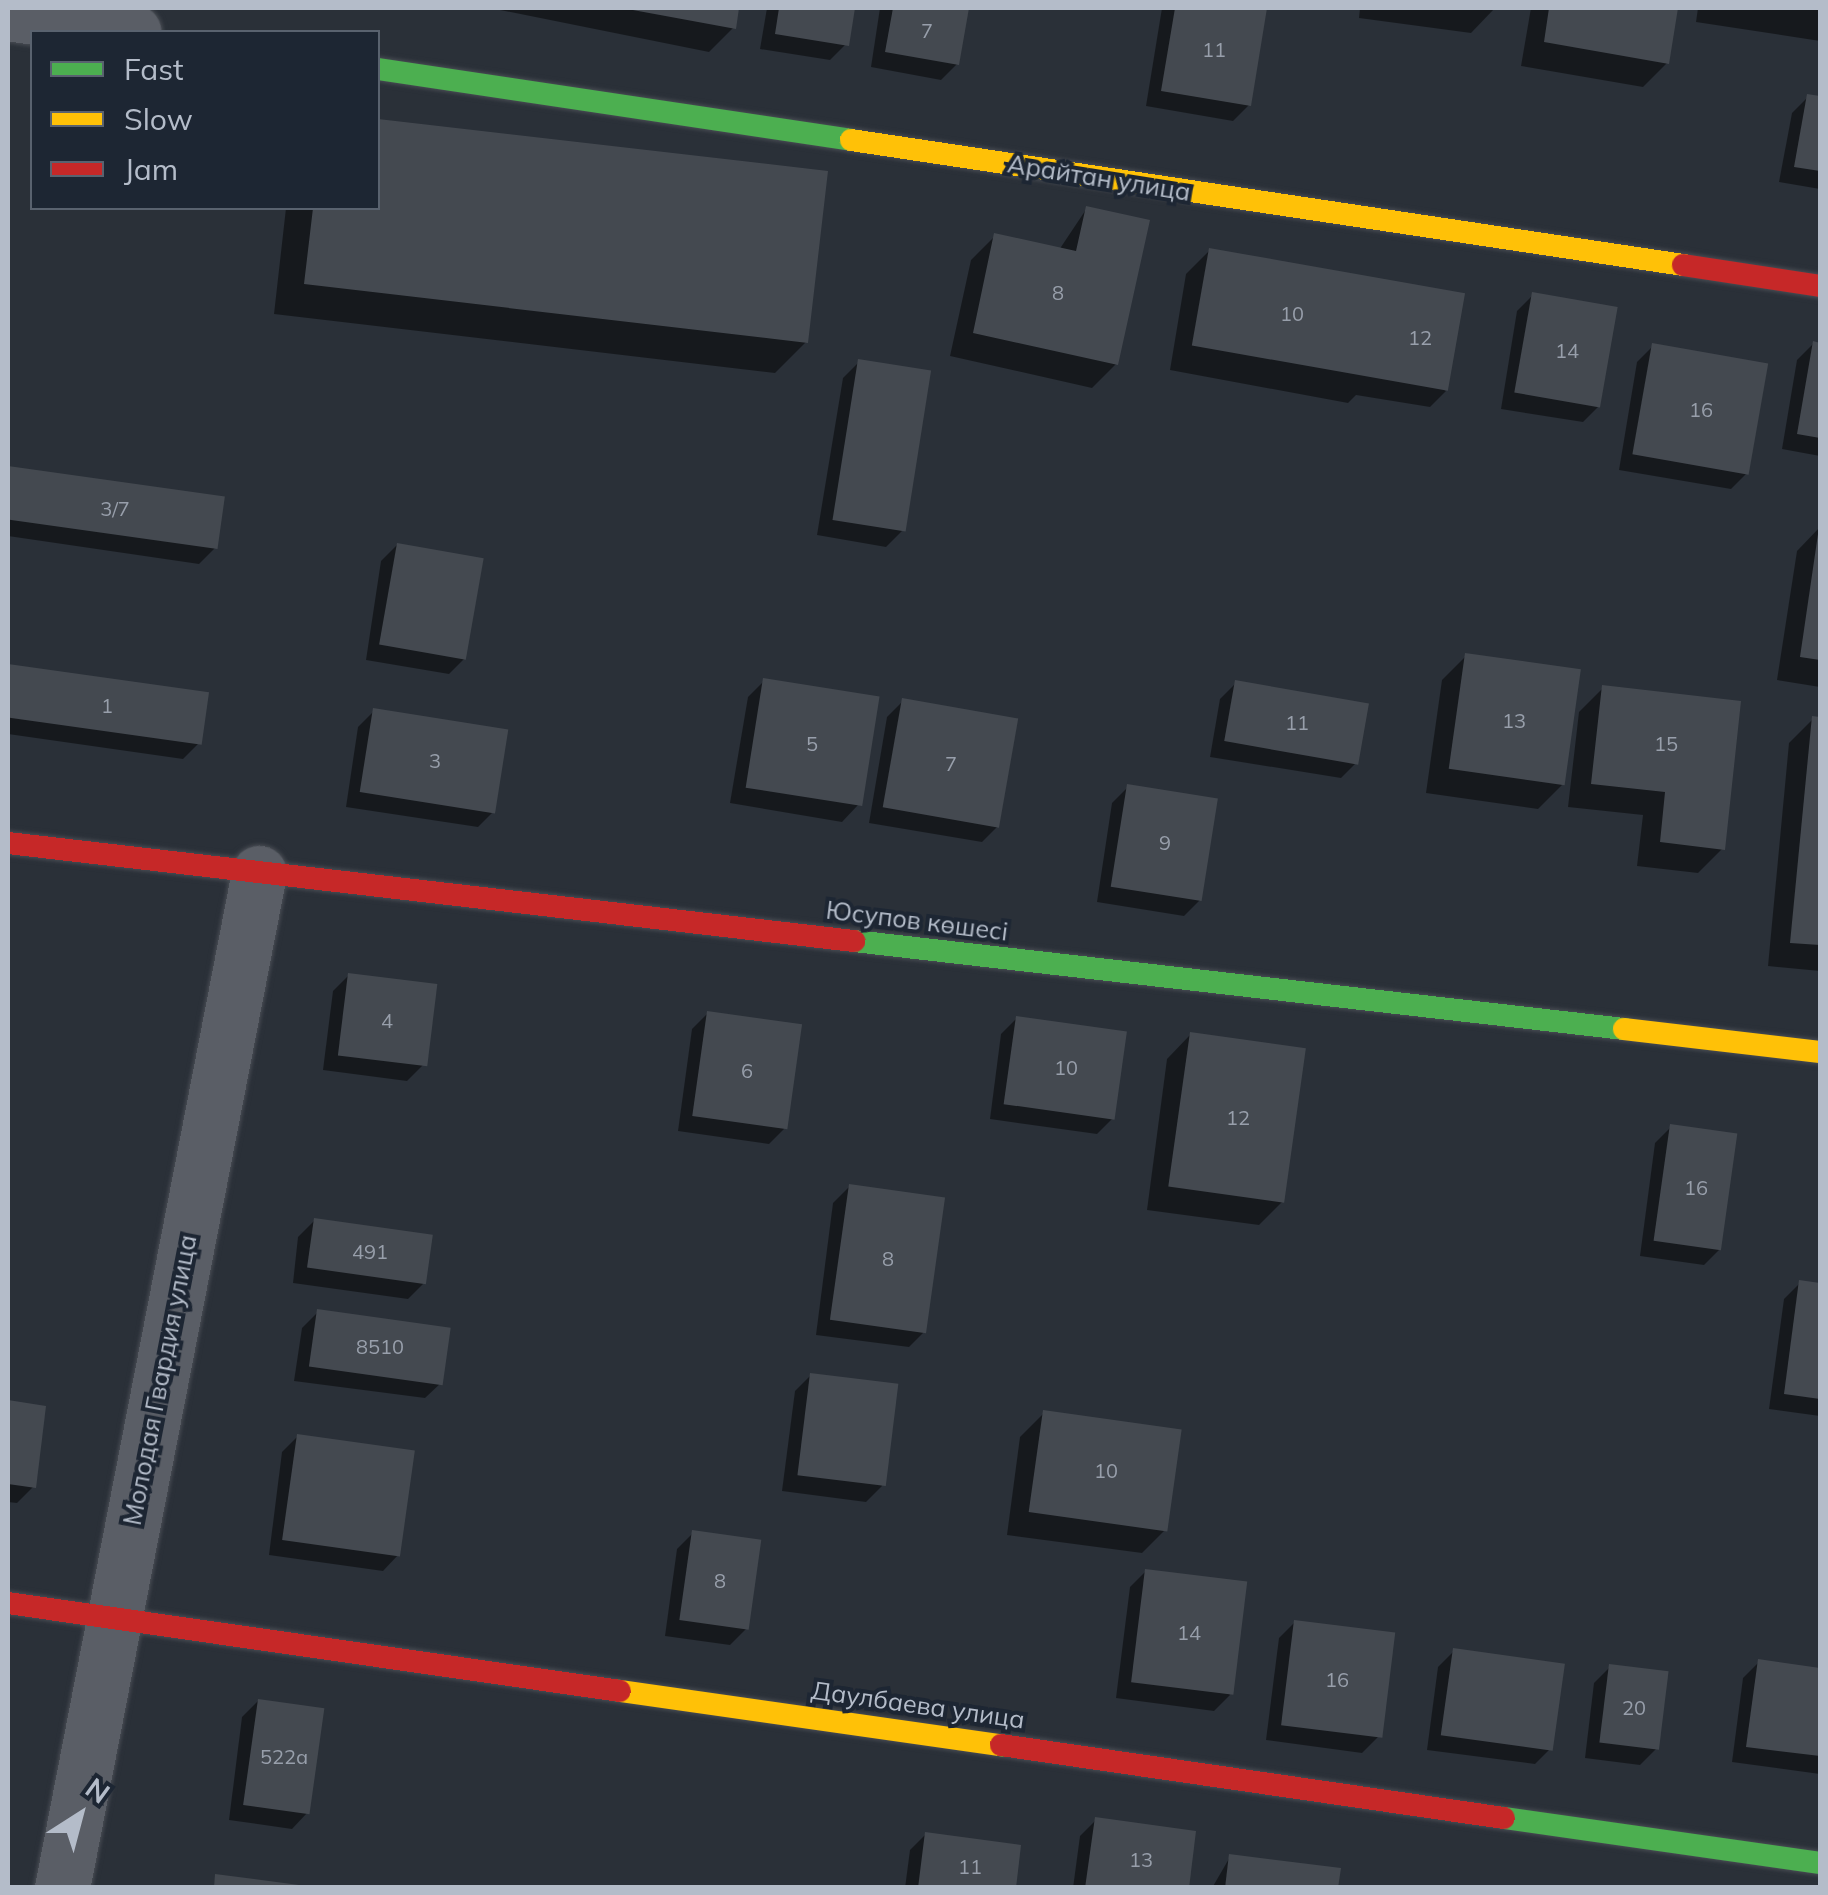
<!DOCTYPE html>
<html>
<head>
<meta charset="utf-8">
<style>
  body { margin:0 }
  #map { position:relative; width:1828px; height:1895px; overflow:hidden; background:#2a3038; font-family:Mulish,sans-serif }
  div>[style] { position:absolute }
  .shadow>* { inset:0; background:#0007 }
  .building>* { inset:0; background:#444950; transform-origin:0 0 }
  .roads { filter:drop-shadow(0 0 2px #484c53) drop-shadow(0 0 2px #484c53) }
  .street>* { height:55px; margin:-27.5px; padding:0 27.5px; transform-origin:27.5px; border-radius:27.5px; background:#5a5e66 }
  .fast>* { height:22px; margin:-11px; padding:0 11px; transform-origin:11px; border-radius:11px; background:#4caf50 }
  .slow>* { height:22px; margin:-11px; padding:0 11px; transform-origin:11px; border-radius:11px; background:#ffc107 }
  .jam>* { height:22px; margin:-11px; padding:0 11px; transform-origin:11px; border-radius:11px; background:#c62828 }
  span { translate:-50% -50%; white-space:nowrap; text-align:center; line-height:1.15; -webkit-text-stroke:8px #1d2633; paint-order:stroke }
  .number-label { font-size:20px; color:#989fab }
  .number-label span { -webkit-text-stroke-width:0 }
  .street-label { font-size:25px; color:#b4bcc9 }
  .frame { position:absolute; inset:0; border:10px solid #b4bcc9; pointer-events:none }
  .legend { position:absolute; left:30px; top:30px; width:350px; height:180px; box-sizing:border-box; background:#1d2633; border:2px solid #59626f; margin:0; padding:12px 18px; list-style:none; font-size:30px; color:#b4bcc9 }
  .legend li { display:flex; align-items:center; gap:20px; height:50px }
  .legend b { width:50px; border:2px solid #59626f }
  .north { position:absolute; left:30px; top:1765px; width:100px; height:100px; -webkit-text-stroke:8px #1d2633; paint-order:stroke; rotate:36deg; font-size:28px; font-weight:700; line-height:40px; text-align:center; color:#b4bcc9 }
  .north::after { content:''; display:block; margin:auto; width:35px; height:45px; background:#b4bcc9; clip-path:polygon(50% 0,100% 100%,50% 72%,0 100%) }
</style>
</head>
<body>
<div id="map">
  <div class="shadow">
    <i style="clip-path:polygon(490px 8px,737px 8px,733px 28px,709px 52px)"></i>
    <i style="clip-path:polygon(767px 8px,853px 8px,846px 44px,830px 60px,760px 49px)"></i>
    <i style="clip-path:polygon(880px 8px,966px 8px,957px 64px,941px 80px,871px 67px)"></i>
    <i style="clip-path:polygon(1162px 8px,1265px 8px,1249px 105px,1233px 121px,1146px 106px)"></i>
    <i style="clip-path:polygon(1360px 8px,1495px 8px,1471px 33px,1359px 18px)"></i>
    <i style="clip-path:polygon(1531px 8px,1676px 8px,1667px 63px,1643px 87px,1521px 66px)"></i>
    <i style="clip-path:polygon(1698px 8px,1820px 8px,1820px 41px,1696px 22px)"></i>
    <i style="clip-path:polygon(1808px 97px,1820px 99px,1820px 189px,1779px 182px,1792px 113px)"></i>
    <i style="clip-path:polygon(378px 121px,825px 173px,806px 342px,775px 373px,274px 314px,286px 208px,378px 208px)"></i>
    <i style="clip-path:polygon(1087px 208px,1116px 364px,1092px 388px,950px 356px,971px 260px,995px 236px,1059px 250px)"></i>
    <i style="clip-path:polygon(1210px 250px,1446px 391px,1430px 407px,1356px 395px,1348px 403px,1170px 370px,1186px 274px)"></i>
    <i style="clip-path:polygon(1533px 295px,1599px 406px,1583px 422px,1501px 409px,1517px 311px)"></i>
    <i style="clip-path:polygon(1813px 344px,1820px 345px,1820px 456px,1782px 449px,1797px 360px)"></i>
    <i style="clip-path:polygon(1653px 346px,1747px 473px,1731px 489px,1619px 470px,1637px 362px)"></i>
    <i style="clip-path:polygon(859px 362px,902px 531px,886px 547px,817px 535px,843px 378px)"></i>
    <i style="clip-path:polygon(8px 468px,222px 499px,215px 548px,199px 564px,8px 536px)"></i>
    <i style="clip-path:polygon(1820px 527px,1820px 687px,1777px 680px,1797px 551px)"></i>
    <i style="clip-path:polygon(397px 545px,465px 658px,449px 674px,366px 660px,381px 561px)"></i>
    <i style="clip-path:polygon(1466px 656px,1562px 785px,1538px 809px,1426px 793px,1442px 680px)"></i>
    <i style="clip-path:polygon(8px 666px,206px 695px,199px 743px,183px 759px,8px 734px)"></i>
    <i style="clip-path:polygon(764px 681px,858px 805px,842px 822px,730px 803px,748px 697px)"></i>
    <i style="clip-path:polygon(1236px 683px,1357px 762px,1341px 778px,1210px 757px,1220px 699px)"></i>
    <i style="clip-path:polygon(1603px 688px,1722px 849px,1698px 873px,1637px 866px,1643px 815px,1568px 807px,1579px 712px)"></i>
    <i style="clip-path:polygon(903px 701px,998px 826px,982px 842px,869px 823px,887px 717px)"></i>
    <i style="clip-path:polygon(374px 711px,494px 811px,478px 827px,346px 807px,358px 727px)"></i>
    <i style="clip-path:polygon(1813px 719px,1820px 720px,1820px 971px,1768px 966px,1789px 743px)"></i>
    <i style="clip-path:polygon(1128px 787px,1200px 900px,1184px 916px,1097px 902px,1112px 803px)"></i>
    <i style="clip-path:polygon(349px 975px,423px 1065px,407px 1081px,323px 1070px,333px 991px)"></i>
    <i style="clip-path:polygon(708px 1013px,785px 1128px,769px 1144px,678px 1131px,692px 1029px)"></i>
    <i style="clip-path:polygon(1017px 1018px,1113px 1118px,1097px 1134px,990px 1119px,1001px 1034px)"></i>
    <i style="clip-path:polygon(1190px 1035px,1283px 1201px,1259px 1225px,1147px 1210px,1167px 1059px)"></i>
    <i style="clip-path:polygon(1671px 1127px,1720px 1249px,1704px 1265px,1640px 1256px,1655px 1143px)"></i>
    <i style="clip-path:polygon(849px 1187px,925px 1331px,909px 1347px,816px 1335px,833px 1203px)"></i>
    <i style="clip-path:polygon(314px 1221px,424px 1283px,408px 1299px,293px 1283px,298px 1237px)"></i>
    <i style="clip-path:polygon(1800px 1283px,1820px 1285px,1820px 1416px,1769px 1409px,1784px 1299px)"></i>
    <i style="clip-path:polygon(318px 1312px,442px 1382px,425px 1398px,294px 1381px,302px 1328px)"></i>
    <i style="clip-path:polygon(811px 1375px,882px 1486px,866px 1502px,782px 1491px,795px 1391px)"></i>
    <i style="clip-path:polygon(8px 1403px,43px 1408px,33px 1487px,17px 1503px,8px 1502px)"></i>
    <i style="clip-path:polygon(1044px 1413px,1166px 1529px,1142px 1553px,1007px 1535px,1020px 1437px)"></i>
    <i style="clip-path:polygon(298px 1436px,399px 1554px,383px 1571px,269px 1555px,282px 1452px)"></i>
    <i style="clip-path:polygon(693px 1533px,746px 1629px,730px 1645px,665px 1636px,677px 1549px)"></i>
    <i style="clip-path:polygon(1146px 1571px,1230px 1695px,1214px 1711px,1116px 1698px,1130px 1587px)"></i>
    <i style="clip-path:polygon(1295px 1622px,1378px 1737px,1362px 1753px,1266px 1740px,1279px 1638px)"></i>
    <i style="clip-path:polygon(1454px 1651px,1551px 1748px,1535px 1764px,1427px 1750px,1438px 1667px)"></i>
    <i style="clip-path:polygon(1759px 1662px,1820px 1670px,1820px 1774px,1732px 1762px,1743px 1678px)"></i>
    <i style="clip-path:polygon(1610px 1667px,1656px 1749px,1640px 1765px,1585px 1758px,1594px 1683px)"></i>
    <i style="clip-path:polygon(258px 1701px,308px 1812px,292px 1829px,229px 1820px,242px 1717px)"></i>
    <i style="clip-path:polygon(1096px 1820px,1186px 1888px,1073px 1888px,1080px 1836px)"></i>
    <i style="clip-path:polygon(926px 1834px,1013px 1888px,905px 1888px,910px 1850px)"></i>
    <i style="clip-path:polygon(1230px 1857px,1336px 1888px,1212px 1888px)"></i>
  </div>
  <div class="building">
    <i style="clip-path:polygon(622px 8px,739px 8px,736px 29px)"></i>
    <i style="clip-path:polygon(779px 8px,855px 8px,849px 46px,775px 34px)"></i>
    <i style="clip-path:polygon(893px 8px,969px 8px,959px 65px,885px 52px)"></i>
    <i style="clip-path:polygon(1175px 8px,1267px 8px,1251px 106px,1161px 91px)"></i>
    <i style="clip-path:polygon(1549px 8px,1678px 8px,1669px 64px,1544px 42px)"></i>
    <i style="clip-path:polygon(1807px 94px,1820px 96px,1820px 171px,1794px 167px)"></i>
    <i style="clip-path:polygon(378px 119px,828px 171px,808px 343px,304px 284px,313px 208px,378px 208px)"></i>
    <i style="clip-path:polygon(1086px 206px,1150px 220px,1118px 365px,973px 333px,994px 233px,1076px 251px)"></i>
    <i style="left:1209px;top:248px;width:260px;height:99px;rotate:10deg"></i>
    <i style="left:1532px;top:292px;width:87px;height:102px;rotate:10deg"></i>
    <i style="clip-path:polygon(1813px 341px,1820px 343px,1820px 438px,1797px 434px)"></i>
    <i style="left:1652px;top:343px;width:118px;height:113px;rotate:10deg"></i>
    <i style="left:858px;top:359px;width:74px;height:163px;rotate:9deg"></i>
    <i style="left:8px;top:466px;width:219px;height:53px;rotate:8deg"></i>
    <i style="clip-path:polygon(1818px 534px,1820px 534px,1820px 660px,1800px 657px)"></i>
    <i style="left:397px;top:543px;width:88px;height:103px;rotate:10deg"></i>
    <i style="left:1465px;top:653px;width:117px;height:117px;rotate:8deg"></i>
    <i style="left:8px;top:664px;width:203px;height:53px;rotate:8deg"></i>
    <i style="left:763px;top:678px;width:118px;height:111px;rotate:9deg"></i>
    <i style="left:1235px;top:680px;width:136px;height:62px;rotate:10deg"></i>
    <i style="clip-path:polygon(1602px 685px,1741px 701px,1725px 850px,1660px 842px,1665px 792px,1591px 784px)"></i>
    <i style="left:902px;top:698px;width:118px;height:111px;rotate:10deg"></i>
    <i style="left:373px;top:708px;width:137px;height:85px;rotate:9deg"></i>
    <i style="clip-path:polygon(1812px 716px,1820px 717px,1820px 945px,1790px 943px)"></i>
    <i style="left:1127px;top:784px;width:92px;height:104px;rotate:9deg"></i>
    <i style="left:348px;top:973px;width:90px;height:83px;rotate:7deg"></i>
    <i style="left:707px;top:1011px;width:96px;height:106px;rotate:8deg"></i>
    <i style="left:1016px;top:1016px;width:112px;height:89px;rotate:8deg"></i>
    <i style="left:1190px;top:1032px;width:117px;height:156px;rotate:8deg"></i>
    <i style="left:1670px;top:1124px;width:68px;height:118px;rotate:8deg"></i>
    <i style="left:849px;top:1184px;width:97px;height:137px;rotate:8deg"></i>
    <i style="left:314px;top:1218px;width:120px;height:50px;rotate:8deg"></i>
    <i style="clip-path:polygon(1799px 1280px,1820px 1283px,1820px 1399px,1784px 1394px)"></i>
    <i style="left:317px;top:1309px;width:135px;height:58px;rotate:8deg"></i>
    <i style="left:810px;top:1373px;width:89px;height:103px;rotate:7deg"></i>
    <i style="clip-path:polygon(8px 1400px,46px 1406px,36px 1488px,8px 1484px)"></i>
    <i style="left:1043px;top:1410px;width:140px;height:103px;rotate:8deg"></i>
    <i style="left:297px;top:1434px;width:119px;height:107px;rotate:8deg"></i>
    <i style="left:692px;top:1530px;width:70px;height:91px;rotate:8deg"></i>
    <i style="left:1145px;top:1569px;width:103px;height:114px;rotate:7deg"></i>
    <i style="left:1294px;top:1620px;width:102px;height:106px;rotate:7deg"></i>
    <i style="left:1453px;top:1648px;width:113px;height:88px;rotate:8deg"></i>
    <i style="clip-path:polygon(1758px 1659px,1820px 1668px,1820px 1756px,1746px 1747px)"></i>
    <i style="left:1609px;top:1664px;width:60px;height:79px;rotate:7deg"></i>
    <i style="left:258px;top:1699px;width:67px;height:107px;rotate:8deg"></i>
    <i style="clip-path:polygon(1095px 1817px,1196px 1831px,1189px 1888px,1085px 1888px)"></i>
    <i style="clip-path:polygon(925px 1832px,1021px 1845px,1016px 1888px,918px 1888px)"></i>
    <i style="clip-path:polygon(1229px 1854px,1341px 1868px,1338px 1888px,1225px 1888px)"></i>
    <i style="clip-path:polygon(215px 1874px,299px 1885px,299px 1888px,214px 1888px)"></i>
  </div>
  <div class="roads">
    <div class="street">
      <i style="left:8px;top:13px;width:127px;rotate:8.6deg"></i>
      <i style="left:62px;top:1888px;width:1034px;rotate:-79.02deg"></i>
    </div>
    <div class="fast">
      <i style="left:378px;top:69px;width:478px;rotate:8.5deg"></i>
      <i style="left:854px;top:941px;width:775px;rotate:6.52deg"></i>
      <i style="left:1504px;top:1818px;width:319px;rotate:8.1deg"></i>
    </div>
    <div class="slow">
      <i style="left:851px;top:140px;width:841px;rotate:8.54deg"></i>
      <i style="left:1624px;top:1029px;width:197px;rotate:6.7deg"></i>
      <i style="left:620px;top:1691px;width:385px;rotate:8.1deg"></i>
    </div>
    <div class="jam">
      <i style="left:1683px;top:265px;width:139px;rotate:8.7deg"></i>
      <i style="left:8px;top:843px;width:852px;rotate:6.61deg"></i>
      <i style="left:8px;top:1603px;width:618px;rotate:8.18deg"></i>
      <i style="left:1001px;top:1745px;width:508px;rotate:8.26deg"></i>
    </div>
  </div>
  <div class="number-label">
    <span style="left:927px;top:30px">7</span>
    <span style="left:1214px;top:49px">11</span>
    <span style="left:1058px;top:292px">8</span>
    <span style="left:1292px;top:313px">10</span>
    <span style="left:1420px;top:337px">12</span>
    <span style="left:1567px;top:350px">14</span>
    <span style="left:1701px;top:409px">16</span>
    <span style="left:115px;top:508px">3/7</span>
    <span style="left:107px;top:705px">1</span>
    <span style="left:1514px;top:720px">13</span>
    <span style="left:1297px;top:722px">11</span>
    <span style="left:812px;top:743px">5</span>
    <span style="left:1666px;top:743px">15</span>
    <span style="left:435px;top:760px">3</span>
    <span style="left:951px;top:763px">7</span>
    <span style="left:1165px;top:842px">9</span>
    <span style="left:387px;top:1020px">4</span>
    <span style="left:1066px;top:1067px">10</span>
    <span style="left:747px;top:1070px">6</span>
    <span style="left:1238px;top:1117px">12</span>
    <span style="left:1696px;top:1187px">16</span>
    <span style="left:370px;top:1251px">491</span>
    <span style="left:888px;top:1258px">8</span>
    <span style="left:380px;top:1346px">8510</span>
    <span style="left:1106px;top:1470px">10</span>
    <span style="left:720px;top:1580px">8</span>
    <span style="left:1189px;top:1632px">14</span>
    <span style="left:1337px;top:1679px">16</span>
    <span style="left:1634px;top:1707px">20</span>
    <span style="left:284px;top:1756px">522а</span>
    <span style="left:1141px;top:1859px">13</span>
    <span style="left:970px;top:1866px">11</span>
  </div>
  <div class="street-label">
    <span style="left:1099px;top:178px;rotate:9deg">Арайтан улица</span>
    <span style="left:917px;top:921px;rotate:7deg">Юсупов көшесі</span>
    <span style="left:160px;top:1380px;rotate:-79deg">Молодая Гвардия улица</span>
    <span style="left:918px;top:1705px;rotate:8deg">Даулбаева улица</span>
  </div>
  <div class="frame"></div>
  <ul class="legend">
  <li><b style="height:12px;background:#4caf50"></b>Fast</li>
  <li><b style="height:12px;background:#ffc107"></b>Slow</li>
  <li><b style="height:12px;background:#c62828"></b>Jam</li>
  </ul>
  <div class="north">N</div>
</div>
</body>
</html>
